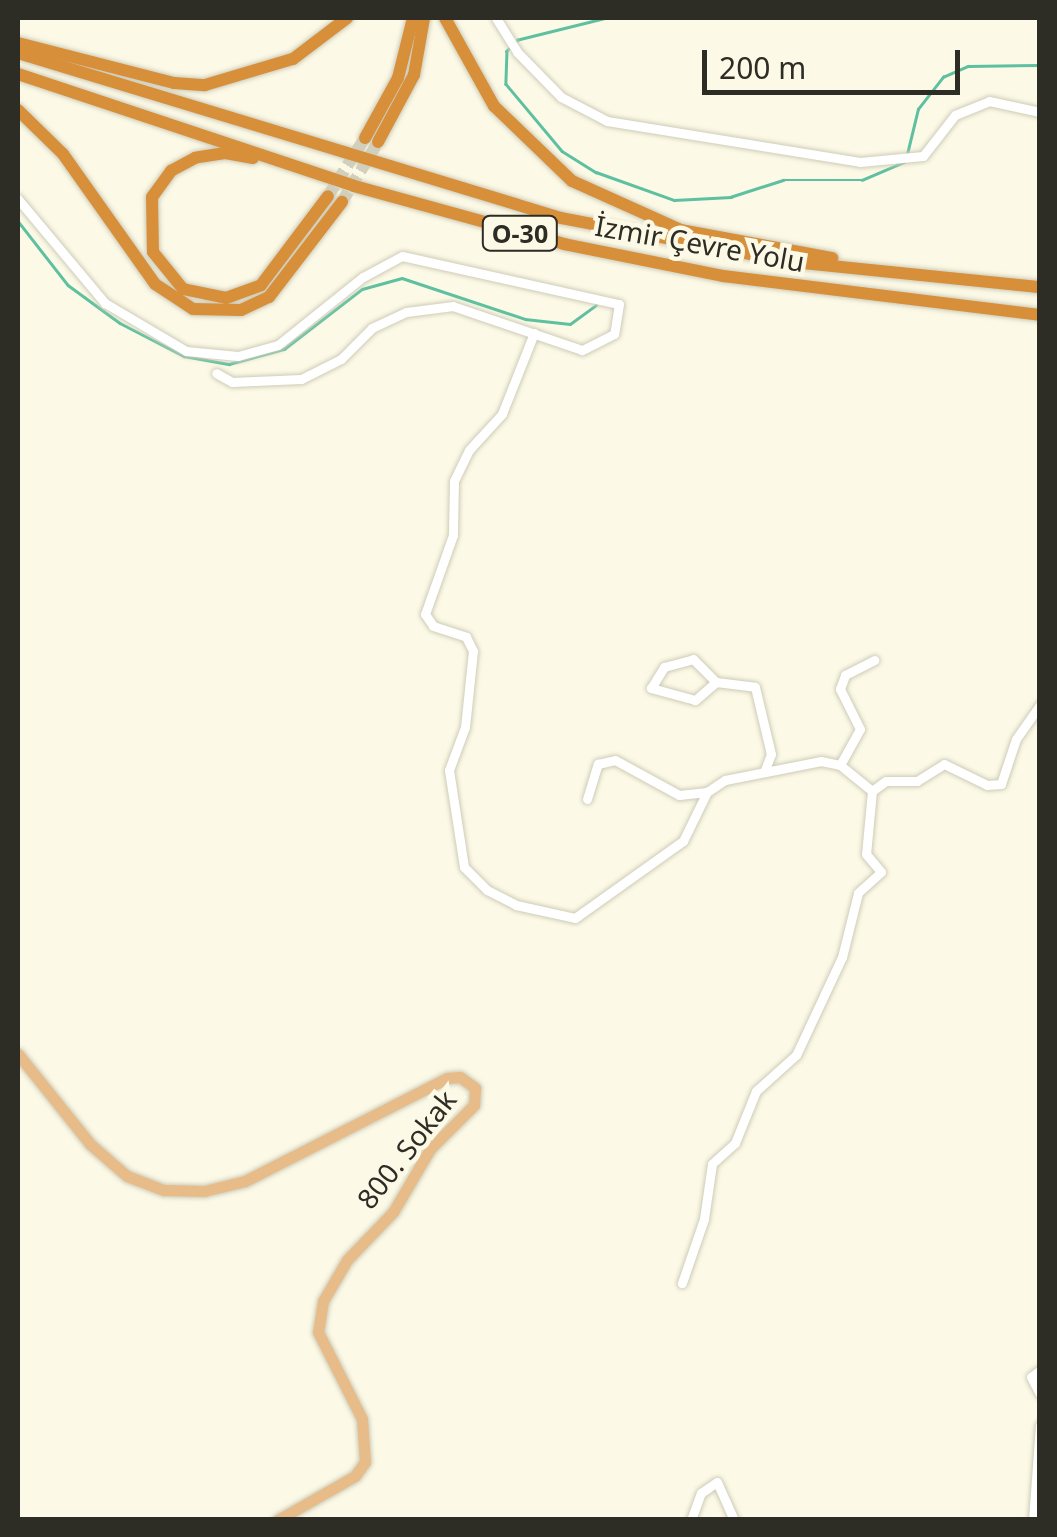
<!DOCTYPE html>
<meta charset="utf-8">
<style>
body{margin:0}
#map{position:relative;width:1057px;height:1537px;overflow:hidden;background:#fcfae6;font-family:"Noto Sans",sans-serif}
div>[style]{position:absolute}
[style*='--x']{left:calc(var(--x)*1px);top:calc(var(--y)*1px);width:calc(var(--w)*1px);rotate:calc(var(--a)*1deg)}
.stream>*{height:2.5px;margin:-1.25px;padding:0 1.25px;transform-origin:1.25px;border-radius:1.25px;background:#5ec0a0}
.highway-tunnel>*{height:12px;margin-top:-6px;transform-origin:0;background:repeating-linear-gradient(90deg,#d3d1bf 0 12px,transparent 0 18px)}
.roads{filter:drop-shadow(0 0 2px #ceccb9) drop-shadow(0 0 2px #ceccb9)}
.minor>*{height:9px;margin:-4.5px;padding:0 4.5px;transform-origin:4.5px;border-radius:4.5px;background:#fff}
.major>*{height:11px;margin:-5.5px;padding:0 5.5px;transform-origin:5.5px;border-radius:5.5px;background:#e8bc89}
.highway>*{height:12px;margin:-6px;padding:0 6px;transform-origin:6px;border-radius:6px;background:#d88f3a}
span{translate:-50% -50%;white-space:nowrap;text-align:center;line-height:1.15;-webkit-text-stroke:9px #fcfae6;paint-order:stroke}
.shield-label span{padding:2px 8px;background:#fcfae6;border:2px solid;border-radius:8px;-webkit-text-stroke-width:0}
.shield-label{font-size:25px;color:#2d2c25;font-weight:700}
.street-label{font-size:28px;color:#2d2c25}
.frame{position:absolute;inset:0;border:20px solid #2d2c25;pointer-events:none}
.scale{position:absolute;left:702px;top:50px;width:258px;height:45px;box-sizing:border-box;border:5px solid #2d2c25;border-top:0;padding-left:12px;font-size:30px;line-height:35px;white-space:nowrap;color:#2d2c25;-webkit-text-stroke:8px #fcfae6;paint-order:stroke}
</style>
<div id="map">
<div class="stream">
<div style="--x:607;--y:18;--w:92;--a:166.1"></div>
<div style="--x:518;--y:40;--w:16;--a:135"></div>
<div style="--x:507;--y:51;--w:33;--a:92"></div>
<div style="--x:506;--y:84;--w:87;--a:50.1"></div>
<div style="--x:562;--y:151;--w:40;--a:32"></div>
<div style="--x:596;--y:172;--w:83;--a:19.7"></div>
<div style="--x:674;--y:200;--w:57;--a:-3"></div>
<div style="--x:907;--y:154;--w:46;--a:-76.3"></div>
<div style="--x:918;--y:109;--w:41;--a:-52"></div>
<div style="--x:943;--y:77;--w:27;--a:-24"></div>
<div style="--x:968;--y:66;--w:72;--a:-0.8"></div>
<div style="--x:730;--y:197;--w:56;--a:-17.8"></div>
<div style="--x:783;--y:180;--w:79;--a:0"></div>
<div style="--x:862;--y:180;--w:46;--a:-23.2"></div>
<div style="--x:18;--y:221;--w:81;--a:52"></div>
<div style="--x:68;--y:285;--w:64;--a:36.2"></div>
<div style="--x:120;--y:323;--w:72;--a:27.3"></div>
<div style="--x:184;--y:356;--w:46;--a:10.1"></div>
<div style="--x:229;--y:364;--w:57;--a:-15.3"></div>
<div style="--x:284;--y:349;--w:98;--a:-37.6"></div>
<div style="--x:362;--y:289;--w:41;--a:-15.4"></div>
<div style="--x:402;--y:278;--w:130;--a:18.4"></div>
<div style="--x:525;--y:319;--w:45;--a:6.3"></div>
<div style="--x:570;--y:324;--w:32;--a:-36"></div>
</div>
<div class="highway-tunnel">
<div style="--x:328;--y:196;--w:69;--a:-57.5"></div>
<div style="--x:342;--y:202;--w:70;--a:-59"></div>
</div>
<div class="roads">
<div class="minor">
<div style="--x:496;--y:18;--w:40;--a:58"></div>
<div style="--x:517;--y:52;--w:63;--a:45.6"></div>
<div style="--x:561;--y:97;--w:52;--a:27.6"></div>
<div style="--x:607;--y:121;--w:256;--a:9.2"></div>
<div style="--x:860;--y:162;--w:63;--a:-5.4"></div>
<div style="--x:923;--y:156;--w:52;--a:-52"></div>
<div style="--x:955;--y:115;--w:37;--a:-22"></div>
<div style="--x:989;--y:101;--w:52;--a:12.2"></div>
<div style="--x:18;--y:199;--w:136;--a:50.1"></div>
<div style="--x:105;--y:303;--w:94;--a:30.7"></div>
<div style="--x:186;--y:351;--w:52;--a:5.5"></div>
<div style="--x:238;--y:356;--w:41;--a:-15.4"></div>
<div style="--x:278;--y:345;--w:109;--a:-38.7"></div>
<div style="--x:363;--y:277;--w:44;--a:-28.3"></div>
<div style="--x:402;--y:256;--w:222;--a:12.5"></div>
<div style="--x:619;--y:304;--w:30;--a:99"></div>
<div style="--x:614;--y:334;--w:36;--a:153"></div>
<div style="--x:582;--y:350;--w:136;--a:-161.2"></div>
<div style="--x:453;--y:306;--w:47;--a:172.7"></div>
<div style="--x:406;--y:312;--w:38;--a:155"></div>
<div style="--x:372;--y:328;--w:44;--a:135"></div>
<div style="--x:341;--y:359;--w:45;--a:153.4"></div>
<div style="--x:301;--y:379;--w:69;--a:177.5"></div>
<div style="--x:232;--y:382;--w:18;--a:-151"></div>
<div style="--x:534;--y:333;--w:87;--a:111.6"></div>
<div style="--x:502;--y:414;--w:49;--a:132.5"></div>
<div style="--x:469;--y:450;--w:34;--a:116"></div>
<div style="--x:454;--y:481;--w:54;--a:91.1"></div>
<div style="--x:453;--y:535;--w:84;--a:109.5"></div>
<div style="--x:425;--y:614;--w:14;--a:56"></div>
<div style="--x:433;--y:626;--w:35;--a:18"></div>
<div style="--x:466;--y:637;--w:16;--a:63"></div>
<div style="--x:473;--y:651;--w:76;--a:96"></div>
<div style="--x:465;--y:727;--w:46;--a:110.4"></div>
<div style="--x:449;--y:770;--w:98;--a:81.2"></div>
<div style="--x:464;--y:867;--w:33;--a:45"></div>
<div style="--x:487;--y:890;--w:33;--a:27"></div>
<div style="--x:516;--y:905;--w:60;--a:12.4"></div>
<div style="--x:575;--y:918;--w:133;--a:-35.5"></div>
<div style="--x:683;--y:841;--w:55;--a:-63.9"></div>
<div style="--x:707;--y:792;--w:22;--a:-34"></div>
<div style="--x:725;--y:780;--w:98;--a:-11.2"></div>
<div style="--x:821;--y:761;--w:19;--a:12"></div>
<div style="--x:840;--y:765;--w:41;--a:39.1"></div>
<div style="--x:872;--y:791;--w:63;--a:95.4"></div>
<div style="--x:866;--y:854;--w:23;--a:50"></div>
<div style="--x:881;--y:872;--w:31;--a:138"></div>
<div style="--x:858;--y:893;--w:66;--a:104"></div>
<div style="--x:842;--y:957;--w:108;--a:115.1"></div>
<div style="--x:796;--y:1055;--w:54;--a:138"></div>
<div style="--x:756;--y:1091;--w:56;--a:112"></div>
<div style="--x:735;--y:1143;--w:31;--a:138"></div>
<div style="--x:712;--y:1164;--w:56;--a:98.3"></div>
<div style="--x:704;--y:1219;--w:68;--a:109"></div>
<div style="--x:716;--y:682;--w:28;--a:139"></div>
<div style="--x:695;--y:700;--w:46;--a:-164.7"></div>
<div style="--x:651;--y:688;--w:25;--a:-58"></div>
<div style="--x:664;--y:667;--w:30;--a:-15"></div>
<div style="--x:693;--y:659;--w:33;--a:45"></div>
<div style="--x:716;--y:682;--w:39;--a:7"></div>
<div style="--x:755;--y:687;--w:69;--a:76.6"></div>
<div style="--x:771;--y:754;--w:19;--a:111"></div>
<div style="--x:840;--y:765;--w:41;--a:-60.9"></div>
<div style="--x:860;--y:729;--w:45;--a:-116.6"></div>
<div style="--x:840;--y:689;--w:15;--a:-70"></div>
<div style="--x:845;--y:675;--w:33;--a:-27"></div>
<div style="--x:872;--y:791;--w:17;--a:-36"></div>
<div style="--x:886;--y:781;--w:31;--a:0"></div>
<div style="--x:917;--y:781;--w:32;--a:-32"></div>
<div style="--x:944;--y:764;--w:48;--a:26"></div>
<div style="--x:987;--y:785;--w:14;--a:-4"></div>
<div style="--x:1001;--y:784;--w:47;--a:-71.6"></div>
<div style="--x:1016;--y:739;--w:42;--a:-54.8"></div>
<div style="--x:587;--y:799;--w:37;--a:-73"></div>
<div style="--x:598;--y:764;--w:17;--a:-13"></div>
<div style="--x:615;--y:760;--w:73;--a:28.7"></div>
<div style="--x:679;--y:795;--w:28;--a:-6"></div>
<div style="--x:1040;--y:1370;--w:11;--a:142"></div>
<div style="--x:1031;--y:1377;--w:19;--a:62"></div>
<div style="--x:691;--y:1520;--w:29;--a:-70"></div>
<div style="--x:701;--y:1493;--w:19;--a:-35"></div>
<div style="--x:717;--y:1482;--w:42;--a:65.9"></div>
<div style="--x:1033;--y:1520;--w:95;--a:-85.8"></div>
</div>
<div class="major">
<div style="--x:18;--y:1054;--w:115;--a:51.3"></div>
<div style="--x:90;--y:1144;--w:49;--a:40.9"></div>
<div style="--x:127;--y:1176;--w:40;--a:21"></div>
<div style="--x:164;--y:1190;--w:40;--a:1.4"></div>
<div style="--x:204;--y:1191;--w:42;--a:-13.7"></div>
<div style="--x:245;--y:1181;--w:227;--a:-27"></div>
<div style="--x:447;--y:1078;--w:13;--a:-4"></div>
<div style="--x:460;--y:1077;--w:19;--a:36"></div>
<div style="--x:475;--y:1088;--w:17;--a:93"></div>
<div style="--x:474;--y:1105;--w:62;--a:135"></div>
<div style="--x:430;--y:1149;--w:73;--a:120.4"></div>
<div style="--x:393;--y:1212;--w:66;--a:133.8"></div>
<div style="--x:347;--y:1260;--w:48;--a:120.3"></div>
<div style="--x:323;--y:1301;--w:31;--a:99"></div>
<div style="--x:318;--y:1332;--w:97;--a:63.2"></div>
<div style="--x:362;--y:1419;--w:43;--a:86"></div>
<div style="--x:365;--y:1462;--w:17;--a:126"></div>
<div style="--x:355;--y:1476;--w:89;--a:150.3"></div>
</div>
<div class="highway">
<div style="--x:445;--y:18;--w:101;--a:60.9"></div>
<div style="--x:494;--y:106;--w:108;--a:43.9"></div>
<div style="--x:572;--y:181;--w:120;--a:24.2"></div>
<div style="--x:681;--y:230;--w:154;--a:10.5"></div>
<div style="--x:18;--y:43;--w:161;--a:14.4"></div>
<div style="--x:174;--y:83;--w:31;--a:4"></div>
<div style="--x:205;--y:85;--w:92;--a:-16.5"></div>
<div style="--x:293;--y:59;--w:68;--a:-37.2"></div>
<div style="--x:18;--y:53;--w:568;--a:16.9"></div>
<div style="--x:561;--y:218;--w:235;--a:10.8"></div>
<div style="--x:792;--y:262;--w:249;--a:5.8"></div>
<div style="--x:18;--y:74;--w:354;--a:18.4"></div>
<div style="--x:354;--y:186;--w:218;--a:15.4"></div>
<div style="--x:564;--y:244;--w:162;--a:11.4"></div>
<div style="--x:723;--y:276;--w:319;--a:7"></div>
<div style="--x:18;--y:110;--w:63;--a:44.4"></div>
<div style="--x:63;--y:154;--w:159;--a:54.7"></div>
<div style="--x:155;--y:284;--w:45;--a:33.3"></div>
<div style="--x:193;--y:309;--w:48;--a:1.2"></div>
<div style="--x:241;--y:310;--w:31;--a:-25"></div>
<div style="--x:269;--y:297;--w:120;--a:-52.5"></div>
<div style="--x:365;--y:138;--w:68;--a:-61.2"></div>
<div style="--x:398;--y:78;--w:62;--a:-76"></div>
<div style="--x:378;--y:142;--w:76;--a:-61.8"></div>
<div style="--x:414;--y:75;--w:58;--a:-80"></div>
<div style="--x:253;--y:158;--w:28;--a:-170"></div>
<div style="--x:225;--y:153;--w:30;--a:171"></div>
<div style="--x:195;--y:158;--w:27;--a:152"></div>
<div style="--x:171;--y:171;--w:32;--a:126"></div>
<div style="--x:152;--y:197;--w:55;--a:89"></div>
<div style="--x:153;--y:252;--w:48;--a:51"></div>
<div style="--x:183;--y:289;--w:44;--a:11.8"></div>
<div style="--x:226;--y:298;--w:37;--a:-20"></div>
<div style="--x:261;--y:285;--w:111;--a:-53"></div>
</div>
</div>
<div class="shield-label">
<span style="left:520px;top:233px">O-30</span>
</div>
<div class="street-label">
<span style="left:700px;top:243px;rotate:10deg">İzmir Çevre Yolu</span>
<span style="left:406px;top:1149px;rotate:-52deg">800. Sokak</span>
</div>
<div class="frame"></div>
<div class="scale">200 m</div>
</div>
